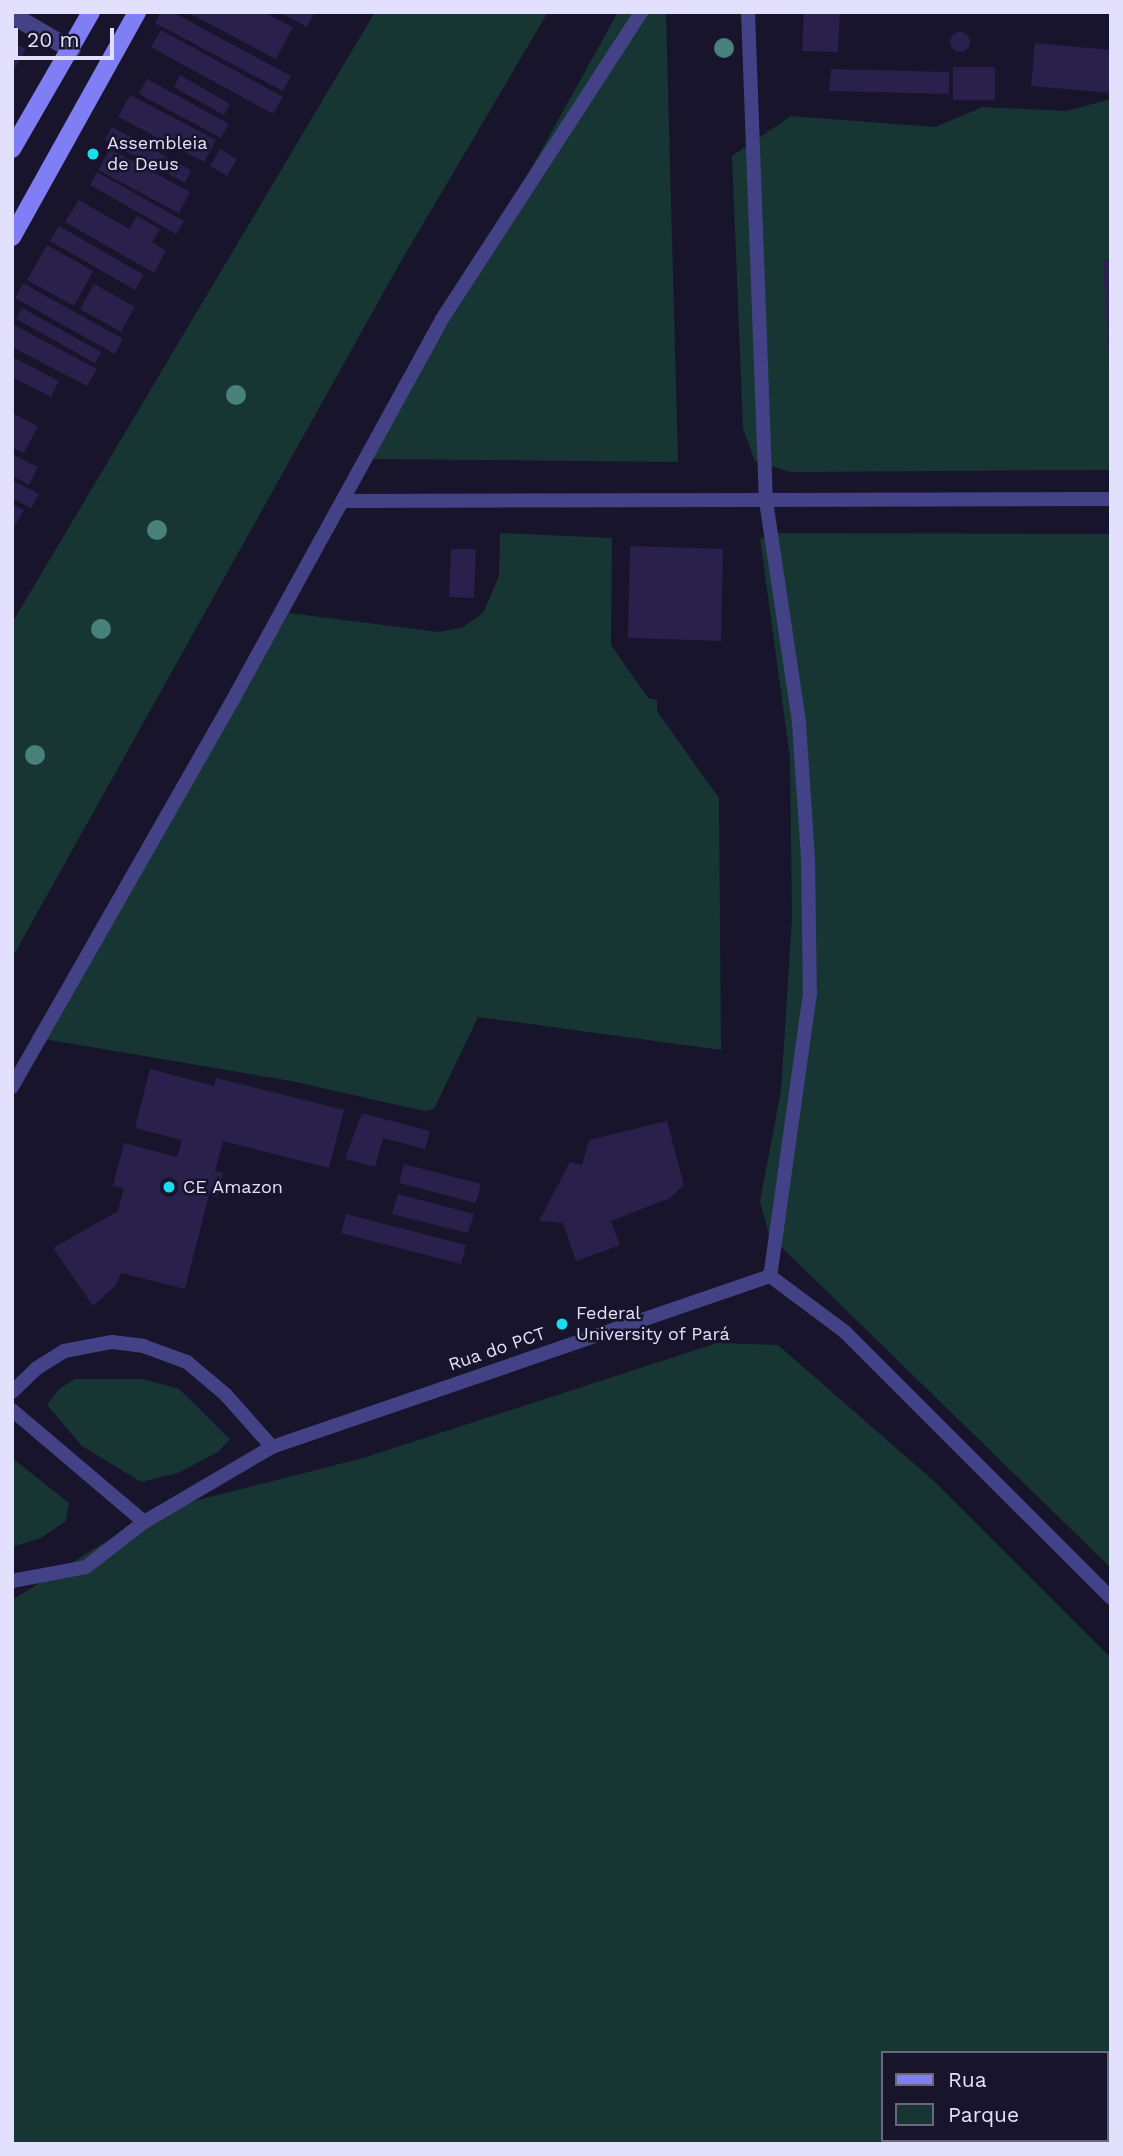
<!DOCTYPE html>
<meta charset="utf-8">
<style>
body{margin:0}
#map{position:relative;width:1123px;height:2156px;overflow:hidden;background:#17142b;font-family:"Work Sans",sans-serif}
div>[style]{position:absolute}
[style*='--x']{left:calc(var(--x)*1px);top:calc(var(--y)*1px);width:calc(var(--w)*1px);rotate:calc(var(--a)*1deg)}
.green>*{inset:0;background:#173533}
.building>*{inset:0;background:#29214b}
.round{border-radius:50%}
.service>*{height:14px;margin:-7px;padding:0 7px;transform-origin:7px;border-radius:7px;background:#444286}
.minor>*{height:18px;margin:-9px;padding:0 9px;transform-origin:9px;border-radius:9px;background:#444286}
.secondary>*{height:18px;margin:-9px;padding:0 9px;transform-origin:9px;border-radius:9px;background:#807ef5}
.trees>*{width:20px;height:20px;margin:-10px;border-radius:50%;background:#48807b}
.dots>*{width:19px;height:19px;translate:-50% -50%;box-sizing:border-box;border:4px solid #17142b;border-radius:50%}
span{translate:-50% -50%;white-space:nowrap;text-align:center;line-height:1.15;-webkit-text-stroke:5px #17142b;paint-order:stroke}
.poi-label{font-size:18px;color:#e3e0fd}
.left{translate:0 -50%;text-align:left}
.street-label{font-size:18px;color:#e3e0fd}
.frame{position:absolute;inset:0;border:14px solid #e3e0fd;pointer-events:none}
.legend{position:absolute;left:881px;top:2051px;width:228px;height:91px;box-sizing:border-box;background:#17142b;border:2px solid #69667f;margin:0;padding:9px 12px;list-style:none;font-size:21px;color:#e3e0fd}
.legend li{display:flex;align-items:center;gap:14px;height:35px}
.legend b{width:35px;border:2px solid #69667f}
.scale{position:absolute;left:14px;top:28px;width:100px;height:32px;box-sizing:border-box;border:4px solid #e3e0fd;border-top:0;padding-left:9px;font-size:21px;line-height:24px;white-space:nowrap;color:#e3e0fd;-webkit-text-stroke:5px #17142b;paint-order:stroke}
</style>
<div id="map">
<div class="green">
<div style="clip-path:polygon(375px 12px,548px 12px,400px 263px,12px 958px,12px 623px)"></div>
<div style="clip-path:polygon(618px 12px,666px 12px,678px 462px,370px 459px)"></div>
<div style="clip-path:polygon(1111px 99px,1111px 470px,790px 472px,755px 461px,743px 429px,732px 156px,791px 116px,935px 127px,983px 107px,1066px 111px)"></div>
<div style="clip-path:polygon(500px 533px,612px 538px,611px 645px,648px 698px,657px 700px,657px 711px,719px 798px,721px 1050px,478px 1017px,434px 1109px,424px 1111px,291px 1081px,32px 1037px,289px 613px,439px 632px,463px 627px,483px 613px,499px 576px)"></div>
<div style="clip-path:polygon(774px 533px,1111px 534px,1111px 1568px,769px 1235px,760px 1201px,781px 1091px,792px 918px,790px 758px,760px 539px)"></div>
<div style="clip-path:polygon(evenodd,717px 1343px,778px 1345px,935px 1482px,1111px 1658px,1111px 2144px,12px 2144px,12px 1600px,155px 1511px,363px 1458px,717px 1343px,883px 2053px,1107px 2053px,1107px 2140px,883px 2140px,883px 2053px)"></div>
<div style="clip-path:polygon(75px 1379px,143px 1379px,179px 1389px,230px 1439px,218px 1452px,178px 1473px,141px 1482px,82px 1446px,47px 1405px,59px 1389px)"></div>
<div style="clip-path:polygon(12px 1458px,69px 1503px,66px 1521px,41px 1538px,12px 1547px)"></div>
</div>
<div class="building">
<div style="clip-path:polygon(161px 12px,172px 12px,291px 76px,283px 91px,155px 23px)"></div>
<div style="clip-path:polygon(187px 12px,263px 12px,293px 27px,276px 59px)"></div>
<div style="clip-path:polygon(279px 12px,315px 12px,307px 27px)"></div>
<div style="clip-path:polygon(804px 12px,840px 12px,838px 52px,802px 51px)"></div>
<div style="clip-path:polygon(161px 30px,283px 97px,273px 114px,151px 47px)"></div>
<div class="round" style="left:950px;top:32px;width:20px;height:20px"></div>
<div style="clip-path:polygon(12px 42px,26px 49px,12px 73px)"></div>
<div style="clip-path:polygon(1035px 43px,1111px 50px,1111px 93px,1031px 86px)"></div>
<div style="clip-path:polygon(953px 67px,995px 67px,995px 100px,953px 100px)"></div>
<div style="clip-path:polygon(831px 69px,949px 72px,949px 94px,829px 91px)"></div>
<div style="clip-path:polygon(180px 75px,230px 104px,224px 115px,174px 87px)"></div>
<div style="clip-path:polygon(147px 79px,229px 124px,221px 138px,139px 94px)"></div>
<div style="clip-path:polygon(130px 95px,216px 140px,204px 162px,118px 117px)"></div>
<div style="clip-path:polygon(112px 127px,191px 170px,185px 183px,105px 140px)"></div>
<div style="clip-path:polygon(110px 149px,190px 192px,179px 213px,98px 170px)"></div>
<div style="clip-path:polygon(220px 149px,237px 159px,227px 176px,210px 166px)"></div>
<div style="clip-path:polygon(97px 172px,184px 221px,176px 234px,90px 185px)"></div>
<div style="clip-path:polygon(79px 200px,129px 229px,137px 216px,160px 229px,152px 242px,166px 251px,154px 273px,65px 222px)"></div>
<div style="clip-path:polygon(59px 226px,144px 275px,135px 290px,50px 241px)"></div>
<div style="clip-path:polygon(47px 245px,93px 271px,74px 306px,27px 280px)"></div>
<div style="clip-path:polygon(1103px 259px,1111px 259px,1111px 365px,1109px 365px)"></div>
<div style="clip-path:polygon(23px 283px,123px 339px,115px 354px,15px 298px)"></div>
<div style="clip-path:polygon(94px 284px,135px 307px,121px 332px,80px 309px)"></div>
<div style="clip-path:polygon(22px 308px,101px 352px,95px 363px,16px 319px)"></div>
<div style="clip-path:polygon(12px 324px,97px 369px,87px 386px,12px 347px)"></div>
<div style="clip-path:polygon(12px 357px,59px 381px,51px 397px,12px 377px)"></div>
<div style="clip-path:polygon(12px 413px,38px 426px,24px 453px,12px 448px)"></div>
<div style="clip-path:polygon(12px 454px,38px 467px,29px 485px,12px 476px)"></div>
<div style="clip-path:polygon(12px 480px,39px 494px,31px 508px,12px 498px)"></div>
<div style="clip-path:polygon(12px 504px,24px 510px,12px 531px)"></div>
<div style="clip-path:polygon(630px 546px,723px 549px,721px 641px,628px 638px)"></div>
<div style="clip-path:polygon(451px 549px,476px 549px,474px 598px,449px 597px)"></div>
<div style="clip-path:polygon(150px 1069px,214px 1086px,216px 1078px,344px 1110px,329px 1168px,223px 1141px,215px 1171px,223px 1173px,217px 1197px,209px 1195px,185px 1289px,121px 1273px,116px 1285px,93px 1306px,53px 1248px,118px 1211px,124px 1188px,113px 1186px,124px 1143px,177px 1157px,182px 1140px,135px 1128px)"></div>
<div style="clip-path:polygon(362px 1113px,430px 1131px,425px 1149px,383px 1138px,375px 1167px,345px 1159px)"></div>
<div style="clip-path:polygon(667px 1121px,684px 1185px,670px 1198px,611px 1221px,620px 1245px,576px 1261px,563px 1223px,539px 1221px,570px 1162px,582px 1165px,589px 1140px)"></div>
<div style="clip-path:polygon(404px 1164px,481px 1184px,476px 1203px,399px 1183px)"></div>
<div style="clip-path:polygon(398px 1194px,474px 1214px,468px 1233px,392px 1214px)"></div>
<div style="clip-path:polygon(346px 1214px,466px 1245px,461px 1264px,341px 1233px)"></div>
</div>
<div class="service">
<div style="--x:748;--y:12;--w:489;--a:87.9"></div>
<div style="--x:766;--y:501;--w:224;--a:81.5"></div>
<div style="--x:799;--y:723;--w:134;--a:86.2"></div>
<div style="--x:808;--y:857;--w:136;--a:89.2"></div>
<div style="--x:810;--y:993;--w:286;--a:98"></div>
<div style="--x:343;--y:501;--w:768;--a:-0.15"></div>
<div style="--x:12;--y:1087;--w:452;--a:-60.3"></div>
<div style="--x:236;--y:694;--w:428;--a:-61.2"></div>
<div style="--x:442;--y:319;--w:366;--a:-57"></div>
<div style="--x:770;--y:1276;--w:94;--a:36.7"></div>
<div style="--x:845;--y:1332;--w:376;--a:45"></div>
<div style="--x:12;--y:1392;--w:35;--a:-44"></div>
<div style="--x:37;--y:1368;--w:32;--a:-32"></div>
<div style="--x:64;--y:1351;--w:49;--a:-10.6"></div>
<div style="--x:112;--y:1342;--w:31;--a:7"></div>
<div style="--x:143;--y:1346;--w:47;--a:20"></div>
<div style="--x:187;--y:1362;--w:51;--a:40.2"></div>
<div style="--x:226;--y:1395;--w:69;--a:48.5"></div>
<div style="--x:12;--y:1410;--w:173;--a:40.3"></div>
<div style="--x:12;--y:1581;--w:75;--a:-10.7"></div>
<div style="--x:86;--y:1567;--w:73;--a:-37.8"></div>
<div style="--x:144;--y:1522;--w:148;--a:-30.4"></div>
<div style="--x:272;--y:1447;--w:527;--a:-18.95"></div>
</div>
<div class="minor">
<div style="--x:12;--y:15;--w:69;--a:30.3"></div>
</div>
<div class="secondary">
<div style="--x:12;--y:149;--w:158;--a:-60"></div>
<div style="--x:12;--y:237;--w:257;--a:-60.9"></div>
</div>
<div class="trees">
<div style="left:724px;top:48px"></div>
<div style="left:236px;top:395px"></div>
<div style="left:157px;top:530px"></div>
<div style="left:101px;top:629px"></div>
<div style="left:35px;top:755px"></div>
</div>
<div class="dots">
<div style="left:93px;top:154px;background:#1bdcee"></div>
<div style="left:169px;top:1187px;background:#1bdcee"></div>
<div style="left:562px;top:1324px;background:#1bdcee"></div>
</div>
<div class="poi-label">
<span class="left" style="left:107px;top:154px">Assembleia<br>de Deus</span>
<span class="left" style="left:183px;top:1187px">CE Amazon</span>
<span class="left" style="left:576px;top:1324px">Federal<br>University of Pará</span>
</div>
<div class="street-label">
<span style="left:497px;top:1349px;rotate:-19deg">Rua do PCT</span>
</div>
<div class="frame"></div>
<ul class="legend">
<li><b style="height:9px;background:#807ef5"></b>Rua</li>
<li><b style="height:19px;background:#173533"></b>Parque</li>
</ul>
<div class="scale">20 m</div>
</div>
